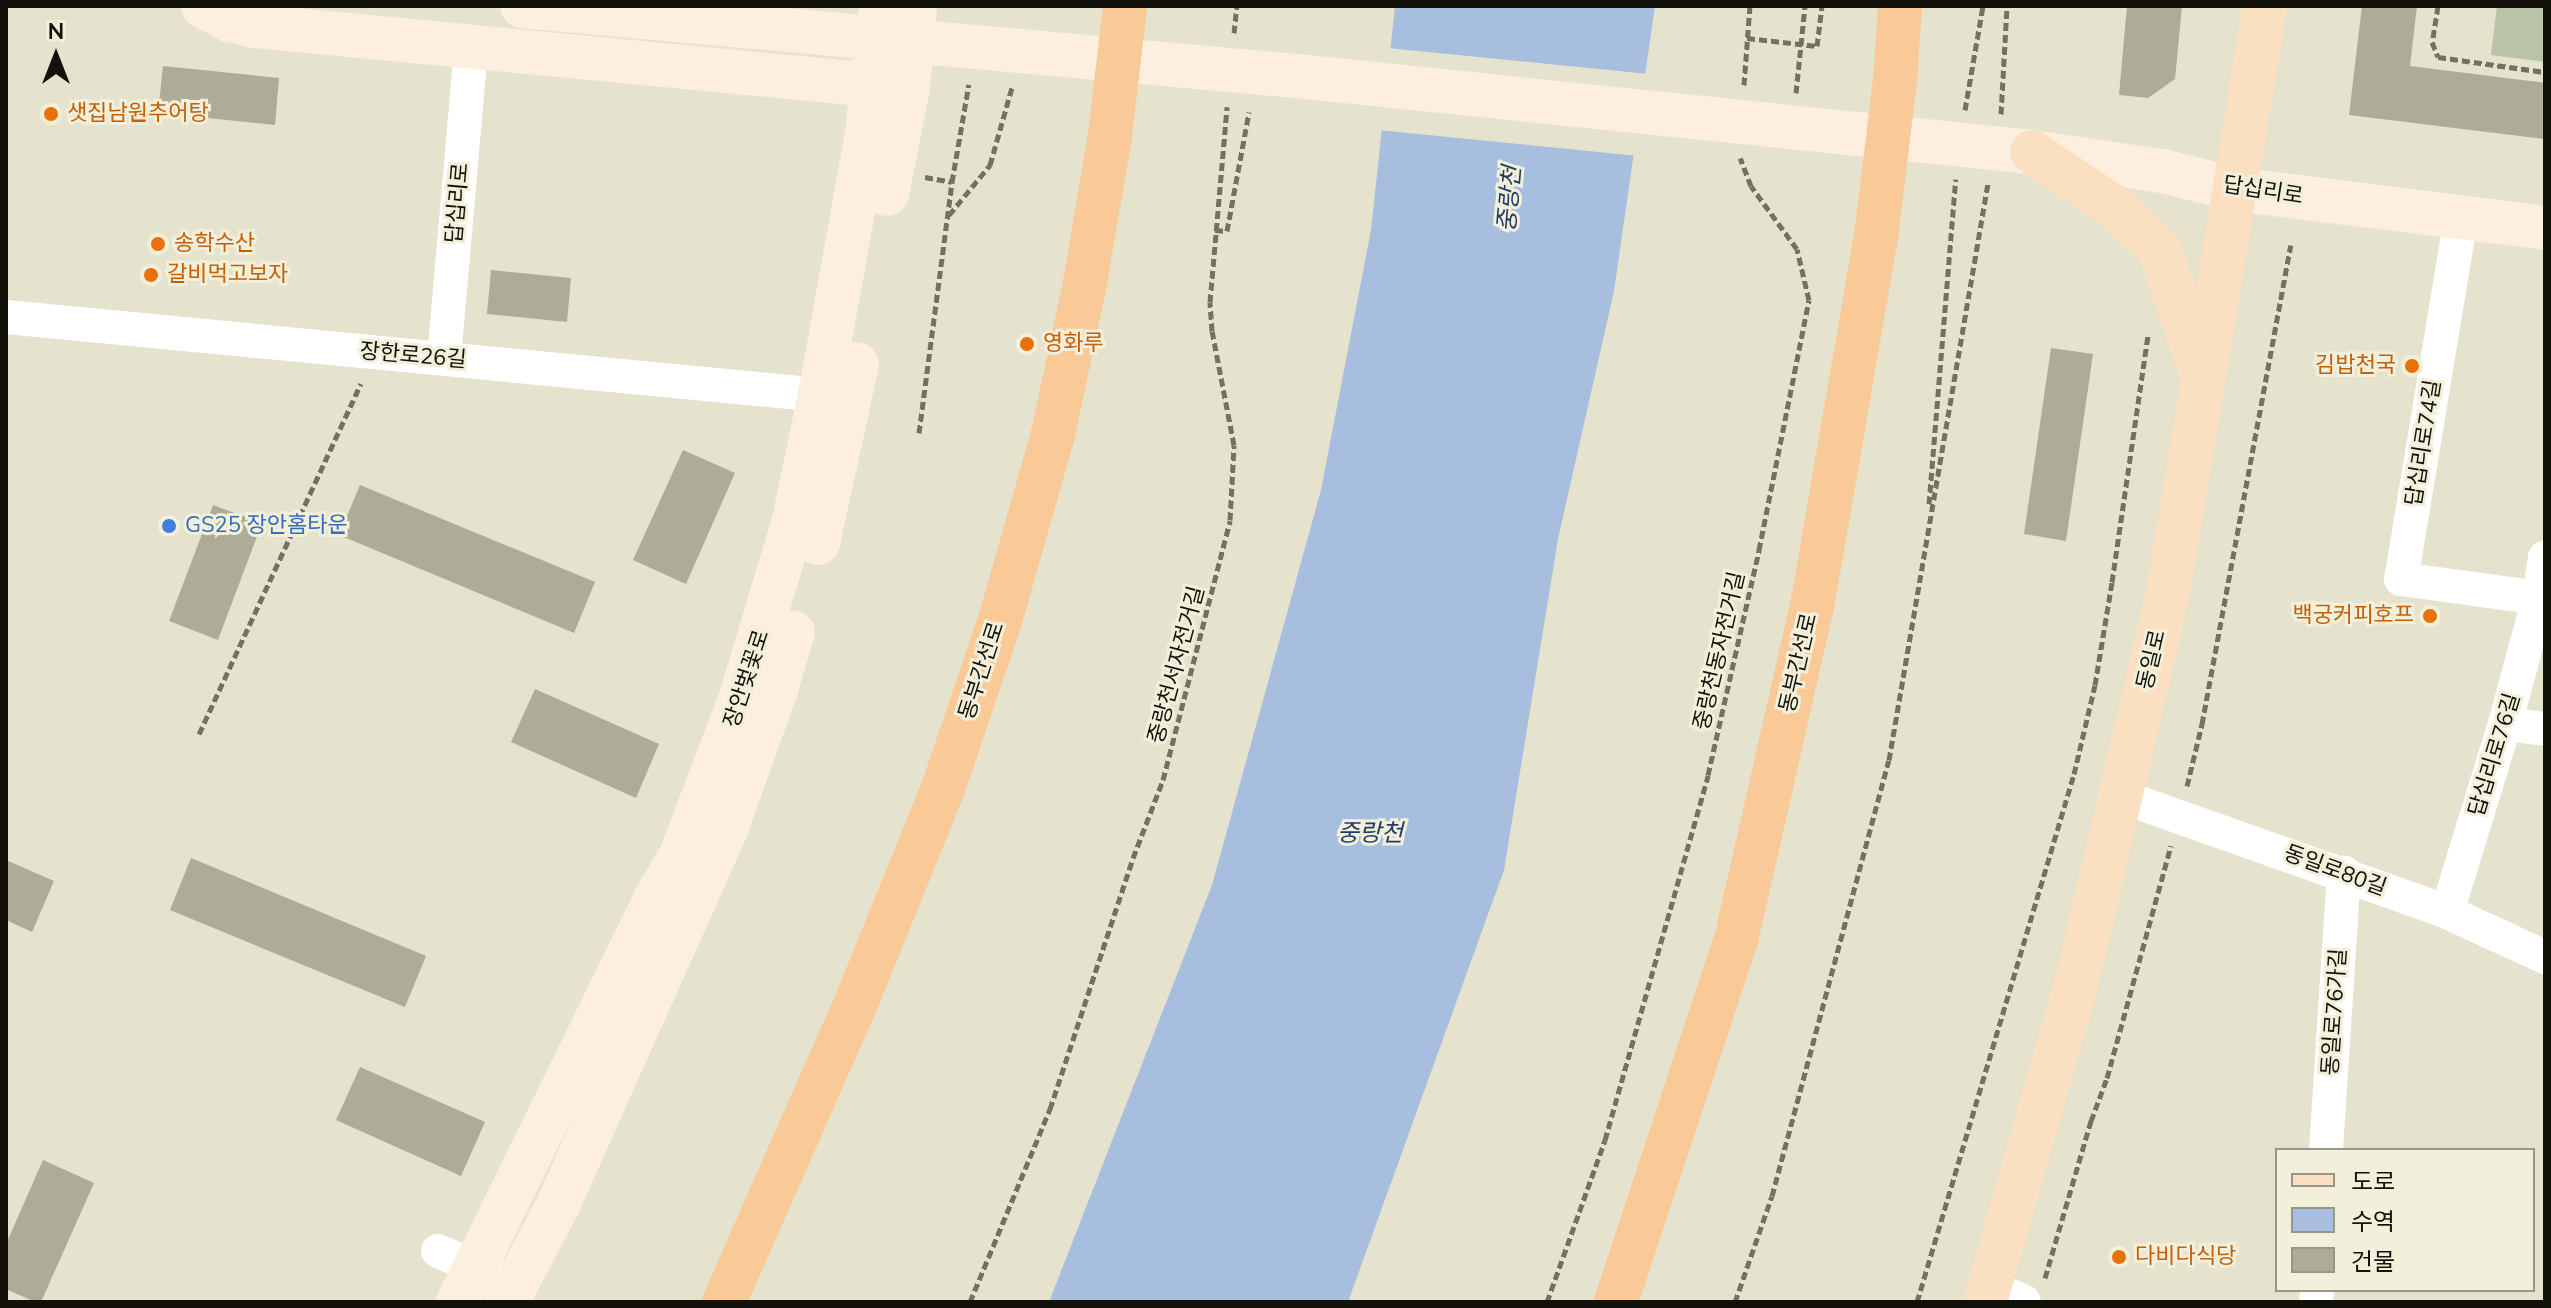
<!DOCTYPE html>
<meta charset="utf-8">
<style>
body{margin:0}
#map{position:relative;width:2551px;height:1308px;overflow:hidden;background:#e5e2cd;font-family:"Nunito Sans","Noto Sans KR",sans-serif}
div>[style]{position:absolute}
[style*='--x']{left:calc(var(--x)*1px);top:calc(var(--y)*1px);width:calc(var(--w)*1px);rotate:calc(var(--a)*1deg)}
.green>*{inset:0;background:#bac3a6}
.water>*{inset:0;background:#a8bedf}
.pier>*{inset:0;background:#e5e2cd}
.building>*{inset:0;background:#aeab97}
.path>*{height:5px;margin-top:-2.5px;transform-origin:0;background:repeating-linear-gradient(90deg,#737163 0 8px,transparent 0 12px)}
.street>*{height:34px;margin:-17px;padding:0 17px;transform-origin:17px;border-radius:17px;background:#fff}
.secondary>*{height:44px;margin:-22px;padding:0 22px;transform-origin:22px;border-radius:22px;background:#fdefe0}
.primary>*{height:44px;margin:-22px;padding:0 22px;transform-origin:22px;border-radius:22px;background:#fbdfc1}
.highway>*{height:44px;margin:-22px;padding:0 22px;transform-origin:22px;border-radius:22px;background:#f9c998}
.dots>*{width:22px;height:22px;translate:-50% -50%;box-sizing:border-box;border:4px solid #f2efda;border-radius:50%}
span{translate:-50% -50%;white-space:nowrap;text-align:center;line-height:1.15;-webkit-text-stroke:6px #f2efda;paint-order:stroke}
.food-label{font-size:22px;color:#c56008}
.left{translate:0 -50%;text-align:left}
.right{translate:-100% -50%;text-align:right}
.street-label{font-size:22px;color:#13120a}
.shop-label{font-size:22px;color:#366cbe}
.water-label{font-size:24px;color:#203b67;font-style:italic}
.frame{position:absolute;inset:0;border:8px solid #13120a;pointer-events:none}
.legend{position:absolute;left:2275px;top:1148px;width:260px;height:144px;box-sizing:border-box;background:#f2efda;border:2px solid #999787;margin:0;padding:10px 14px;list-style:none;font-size:24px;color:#13120a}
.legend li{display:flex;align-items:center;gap:16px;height:40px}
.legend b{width:40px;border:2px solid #999787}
.north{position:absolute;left:16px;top:16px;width:80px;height:80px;-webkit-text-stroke:6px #f2efda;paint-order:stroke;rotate:0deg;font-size:22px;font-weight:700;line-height:32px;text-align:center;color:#13120a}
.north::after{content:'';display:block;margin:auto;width:28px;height:36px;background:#13120a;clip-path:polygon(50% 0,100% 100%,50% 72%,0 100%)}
</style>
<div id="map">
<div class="green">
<div style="clip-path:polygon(2497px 6px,2545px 6px,2545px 62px,2491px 55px)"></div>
</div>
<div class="water">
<div style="clip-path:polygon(1395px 6px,1655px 6px,1614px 291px,1558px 539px,1504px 870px,1348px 1302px,1049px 1302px,1212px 885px,1321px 490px,1371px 230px)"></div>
</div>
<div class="pier">
<div style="clip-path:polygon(1387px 48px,1649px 74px,1638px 156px,1378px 130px)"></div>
</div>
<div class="building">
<div style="clip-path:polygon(2127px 6px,2182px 6px,2175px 79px,2148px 98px,2119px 95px)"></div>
<div style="clip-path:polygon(2362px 6px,2417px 6px,2410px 66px,2545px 83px,2545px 139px,2349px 115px)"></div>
<div style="clip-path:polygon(163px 66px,279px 78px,275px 125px,158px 113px)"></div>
<div style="clip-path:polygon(491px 270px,571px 278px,567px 322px,487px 314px)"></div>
<div style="clip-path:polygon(2051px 348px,2093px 354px,2066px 541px,2024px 534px)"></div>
<div style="clip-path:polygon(683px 450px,735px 473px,686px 584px,633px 560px)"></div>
<div style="clip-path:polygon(360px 485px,595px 582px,574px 633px,339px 535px)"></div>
<div style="clip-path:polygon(213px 505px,262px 523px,218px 640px,169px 621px)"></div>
<div style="clip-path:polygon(535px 689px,659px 744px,636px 798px,511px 742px)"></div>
<div style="clip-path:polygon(191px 858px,426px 956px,405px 1007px,170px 910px)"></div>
<div style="clip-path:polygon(6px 860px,54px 881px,32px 932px,6px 920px)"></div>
<div style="clip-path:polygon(360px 1067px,485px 1122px,461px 1176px,336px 1120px)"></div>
<div style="clip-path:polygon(43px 1160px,94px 1183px,41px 1302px,35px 1302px,6px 1289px,6px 1244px)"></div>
</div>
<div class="path">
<div style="--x:2438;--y:6;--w:36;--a:99"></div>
<div style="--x:2432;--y:42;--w:16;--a:68"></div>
<div style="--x:2438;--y:57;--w:108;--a:8"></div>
<div style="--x:1234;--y:33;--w:27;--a:-84"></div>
<div style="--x:1747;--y:38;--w:70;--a:6.5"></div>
<div style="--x:1817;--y:46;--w:40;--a:-82.9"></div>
<div style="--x:1744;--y:85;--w:79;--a:-85.7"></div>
<div style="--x:1796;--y:93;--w:87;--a:-84.1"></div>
<div style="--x:1965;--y:110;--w:106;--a:-80.2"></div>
<div style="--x:2001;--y:114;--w:108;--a:-86.8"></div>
<div style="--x:925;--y:177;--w:27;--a:10"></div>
<div style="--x:949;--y:215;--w:65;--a:-50.6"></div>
<div style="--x:990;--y:165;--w:81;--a:-74.2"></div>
<div style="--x:1215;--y:230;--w:12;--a:5"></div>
<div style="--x:1227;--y:231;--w:121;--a:-79.5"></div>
<div style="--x:919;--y:433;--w:253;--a:-82.5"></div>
<div style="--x:952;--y:182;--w:99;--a:-80.2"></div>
<div style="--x:1929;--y:504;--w:326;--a:-85.3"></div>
<div style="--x:199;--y:734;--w:386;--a:-65.2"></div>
<div style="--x:2187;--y:786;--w:64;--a:-76.4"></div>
<div style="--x:2202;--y:724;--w:487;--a:-79.5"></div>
<div style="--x:2045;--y:1278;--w:164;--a:-73.7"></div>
<div style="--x:2091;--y:1121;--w:46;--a:-69.6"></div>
<div style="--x:2107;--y:1078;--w:241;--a:-74.6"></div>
<div style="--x:970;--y:1302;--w:209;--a:-67.5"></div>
<div style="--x:1050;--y:1109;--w:264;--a:-71.7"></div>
<div style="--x:1133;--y:858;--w:84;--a:-69"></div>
<div style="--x:1163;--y:780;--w:268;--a:-75.5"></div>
<div style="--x:1230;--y:520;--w:75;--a:-86.9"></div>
<div style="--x:1234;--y:445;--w:116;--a:-100.9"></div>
<div style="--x:1212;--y:331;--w:29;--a:-94"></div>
<div style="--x:1210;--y:302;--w:196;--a:-85"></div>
<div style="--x:1547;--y:1302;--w:172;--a:-70.3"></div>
<div style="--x:1605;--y:1140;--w:379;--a:-74.2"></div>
<div style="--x:1708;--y:775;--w:231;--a:-77.2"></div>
<div style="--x:1759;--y:550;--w:255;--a:-78.7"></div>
<div style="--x:1809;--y:300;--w:52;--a:-103.2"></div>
<div style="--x:1797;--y:249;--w:78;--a:-126.1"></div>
<div style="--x:1751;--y:186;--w:30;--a:-111"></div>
<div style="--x:1735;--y:1302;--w:112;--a:-70.8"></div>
<div style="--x:1772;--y:1196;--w:451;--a:-75"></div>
<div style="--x:1889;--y:760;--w:585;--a:-80.26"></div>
<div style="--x:1917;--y:1302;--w:551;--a:-73.44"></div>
<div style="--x:2074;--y:774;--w:91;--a:-76.7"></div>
<div style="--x:2095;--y:685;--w:104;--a:-80.6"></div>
<div style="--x:2112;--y:582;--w:249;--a:-81.7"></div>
</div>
<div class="street">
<div style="--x:2461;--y:218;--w:366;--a:99.4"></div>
<div style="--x:2401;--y:579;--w:139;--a:7.8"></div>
<div style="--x:6;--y:317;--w:818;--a:5.47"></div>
<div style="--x:444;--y:358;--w:311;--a:-85"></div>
<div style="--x:2505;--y:724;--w:40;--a:7.1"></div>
<div style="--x:2120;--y:796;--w:347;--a:19.5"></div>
<div style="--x:2447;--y:912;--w:108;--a:24.7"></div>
<div style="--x:2447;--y:912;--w:197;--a:-72.9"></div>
<div style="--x:2505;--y:724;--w:131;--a:-74.9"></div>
<div style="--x:2539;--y:598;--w:41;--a:-81.7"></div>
<div style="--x:2326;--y:1150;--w:278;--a:-86.3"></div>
<div style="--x:438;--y:1251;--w:63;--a:23.3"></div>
<div style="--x:1991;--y:1287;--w:36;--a:24"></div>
<div style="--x:2316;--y:1302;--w:12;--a:-85"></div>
</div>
<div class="secondary">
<div style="--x:203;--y:6;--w:30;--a:28"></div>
<div style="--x:229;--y:20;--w:26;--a:13"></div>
<div style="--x:254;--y:26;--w:621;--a:5.45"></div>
<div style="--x:522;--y:6;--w:787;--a:5.17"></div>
<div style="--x:1306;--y:77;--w:730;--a:5.9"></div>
<div style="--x:2032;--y:152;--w:131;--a:8.3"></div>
<div style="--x:2162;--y:171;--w:74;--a:14"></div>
<div style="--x:2234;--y:189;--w:313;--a:7.1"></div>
<div style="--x:887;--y:194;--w:108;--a:-78.8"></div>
<div style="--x:908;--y:88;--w:82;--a:-85.1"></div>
<div style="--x:818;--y:543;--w:183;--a:-77.7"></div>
<div style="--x:458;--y:1302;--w:449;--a:-63.9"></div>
<div style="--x:655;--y:899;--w:51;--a:-59.4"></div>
<div style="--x:681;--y:855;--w:169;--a:-69.2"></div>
<div style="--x:741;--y:697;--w:185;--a:-73.3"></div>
<div style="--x:794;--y:520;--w:128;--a:-78.3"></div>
<div style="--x:820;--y:395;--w:266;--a:-79.8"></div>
<div style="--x:867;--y:133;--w:128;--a:-83.7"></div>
<div style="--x:507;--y:1302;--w:110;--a:-62.3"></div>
<div style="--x:558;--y:1205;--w:412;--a:-65.9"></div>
<div style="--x:726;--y:829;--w:149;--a:-70.3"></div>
<div style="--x:776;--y:689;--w:59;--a:-73.4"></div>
</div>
<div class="primary">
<div style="--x:2032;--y:152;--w:101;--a:33.7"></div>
<div style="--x:2116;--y:208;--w:59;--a:42.9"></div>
<div style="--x:2159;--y:248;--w:134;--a:71.3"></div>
<div style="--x:1985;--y:1302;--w:330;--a:-74"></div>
<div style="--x:2076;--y:985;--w:404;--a:-76.8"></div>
<div style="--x:2168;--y:592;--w:594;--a:-80.6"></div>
</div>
<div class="highway">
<div style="--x:724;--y:1302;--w:338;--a:-66.2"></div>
<div style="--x:860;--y:993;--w:215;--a:-67.9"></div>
<div style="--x:941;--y:794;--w:180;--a:-71.2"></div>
<div style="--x:999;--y:624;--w:198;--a:-74.1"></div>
<div style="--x:1053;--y:434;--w:149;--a:-78"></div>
<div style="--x:1084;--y:288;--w:154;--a:-80.3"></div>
<div style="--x:1110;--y:136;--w:131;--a:-83.4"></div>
<div style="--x:1616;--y:1302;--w:381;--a:-71.7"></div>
<div style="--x:1736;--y:940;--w:348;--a:-77.2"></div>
<div style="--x:1813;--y:601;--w:377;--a:-80.2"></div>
<div style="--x:1877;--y:229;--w:149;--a:-83.1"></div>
<div style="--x:1895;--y:81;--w:75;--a:-86.2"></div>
</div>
<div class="dots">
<div style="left:51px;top:114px;background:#e8710a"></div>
<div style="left:158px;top:244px;background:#e8710a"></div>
<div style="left:151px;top:275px;background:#e8710a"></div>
<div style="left:1027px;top:344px;background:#e8710a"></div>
<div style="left:2412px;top:366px;background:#e8710a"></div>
<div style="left:169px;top:526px;background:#3f7fe0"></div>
<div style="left:2430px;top:616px;background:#e8710a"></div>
<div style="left:2119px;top:1257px;background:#e8710a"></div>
</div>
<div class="food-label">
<span class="left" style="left:67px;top:114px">샛집남원추어탕</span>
<span class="left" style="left:174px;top:244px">송학수산</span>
<span class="left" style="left:167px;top:275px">갈비먹고보자</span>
<span class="left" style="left:1043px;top:344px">영화루</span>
<span class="right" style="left:2396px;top:366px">김밥천국</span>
<span class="right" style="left:2414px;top:616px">백궁커피호프</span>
<span class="left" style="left:2135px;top:1257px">다비다식당</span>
</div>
<div class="street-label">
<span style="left:2263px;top:191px;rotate:9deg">답십리로</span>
<span style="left:458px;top:203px;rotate:-85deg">답십리로</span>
<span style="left:413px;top:356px;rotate:5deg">장한로26길</span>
<span style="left:2424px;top:443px;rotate:-81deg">답십리로74길</span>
<span style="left:1720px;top:651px;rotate:-77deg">중랑천동자전거길</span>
<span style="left:2152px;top:660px;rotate:-77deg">동일로</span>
<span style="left:1799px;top:663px;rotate:-77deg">동부간선로</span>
<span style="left:1177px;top:665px;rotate:-75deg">중랑천서자전거길</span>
<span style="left:982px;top:671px;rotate:-72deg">동부간선로</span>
<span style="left:747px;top:679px;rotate:-72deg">장안벚꽃로</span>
<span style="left:2495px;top:755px;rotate:-73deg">답십리로76길</span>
<span style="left:2335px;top:871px;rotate:20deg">동일로80길</span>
<span style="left:2335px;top:1012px;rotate:-86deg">동일로76가길</span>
</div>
<div class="shop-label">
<span class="left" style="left:185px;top:526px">GS25 장안홈타운</span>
</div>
<div class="water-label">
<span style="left:1510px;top:199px;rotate:-85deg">중랑천</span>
<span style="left:1370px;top:834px">중랑천</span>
</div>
<div class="frame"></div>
<ul class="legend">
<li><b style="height:10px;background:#fbdfc1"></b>도로</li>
<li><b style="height:22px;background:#a8bedf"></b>수역</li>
<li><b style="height:22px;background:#aeab97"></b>건물</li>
</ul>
<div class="north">N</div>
</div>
